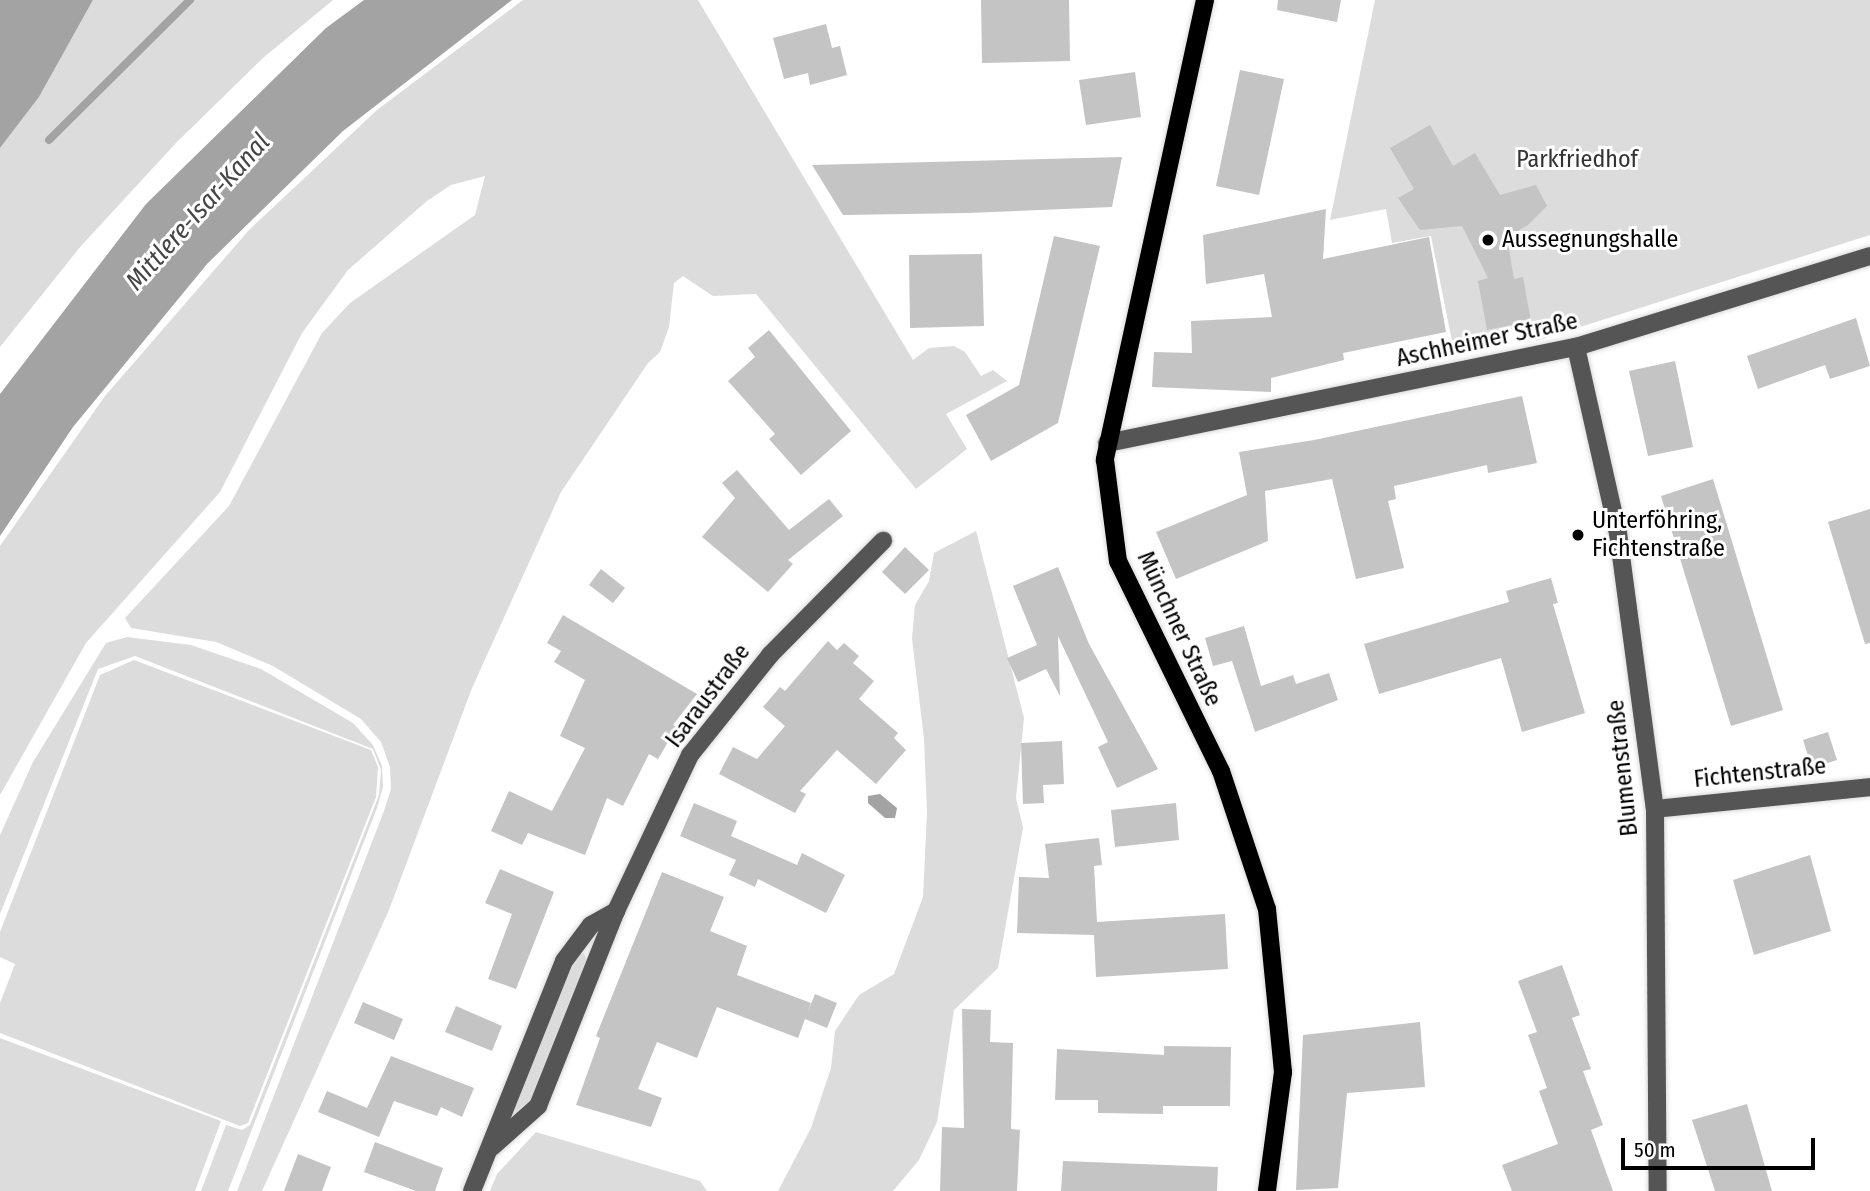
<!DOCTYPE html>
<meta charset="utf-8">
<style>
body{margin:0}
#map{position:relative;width:1870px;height:1191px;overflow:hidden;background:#fff;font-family:"Fira Sans Condensed",sans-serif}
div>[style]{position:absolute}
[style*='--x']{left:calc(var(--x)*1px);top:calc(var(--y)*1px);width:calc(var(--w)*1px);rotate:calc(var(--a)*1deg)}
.green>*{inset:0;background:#dcdcdc}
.water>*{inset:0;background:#a3a3a3}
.stream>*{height:8px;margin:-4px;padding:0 4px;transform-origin:4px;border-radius:4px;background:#a3a3a3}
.building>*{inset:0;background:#c4c4c4}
.roads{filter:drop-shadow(0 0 2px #dbdbdb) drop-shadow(0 0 2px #dbdbdb)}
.minor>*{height:18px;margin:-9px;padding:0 9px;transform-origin:9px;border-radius:9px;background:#555}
.major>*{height:18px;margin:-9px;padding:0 9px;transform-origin:9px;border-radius:9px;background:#000}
.dots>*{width:19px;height:19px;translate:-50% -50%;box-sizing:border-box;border:4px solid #fff;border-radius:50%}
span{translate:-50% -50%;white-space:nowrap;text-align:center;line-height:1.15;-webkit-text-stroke:6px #fff;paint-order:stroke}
.park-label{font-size:24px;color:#333}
.poi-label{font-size:24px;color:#000}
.left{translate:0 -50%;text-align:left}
.street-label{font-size:24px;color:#000}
.water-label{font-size:26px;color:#444;font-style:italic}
.scale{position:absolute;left:1621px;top:1138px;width:194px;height:32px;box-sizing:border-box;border:4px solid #000;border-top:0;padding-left:9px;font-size:21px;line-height:24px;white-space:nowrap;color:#000;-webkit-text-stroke:5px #fff;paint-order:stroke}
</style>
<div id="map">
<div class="green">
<div style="clip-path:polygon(93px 0,333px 0,263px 58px,176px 143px,81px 246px,0 347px,0 148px,39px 97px)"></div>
<div style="clip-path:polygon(523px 0,698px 0,913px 360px,929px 348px,954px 346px,965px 352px,981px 376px,993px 370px,1007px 381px,946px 414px,967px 449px,916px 489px,756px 294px,713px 296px,683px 276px,674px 283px,669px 327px,660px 352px,648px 363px,561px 492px,472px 688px,389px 910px,262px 1191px,237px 1191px,384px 811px,391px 789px,390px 767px,381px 742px,361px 719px,273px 666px,216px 642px,131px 628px,125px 618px,229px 506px,322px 333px,350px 303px,475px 215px,485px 176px,451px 185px,427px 201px,348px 270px,302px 333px,220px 492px,86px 643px,0 795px,0 546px,105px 396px,249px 230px,377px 110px)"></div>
<div style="clip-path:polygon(1375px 0,1870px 0,1870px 235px,1536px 341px,1532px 325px,1452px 341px,1431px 236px,1392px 243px,1386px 209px,1330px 220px)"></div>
<div style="clip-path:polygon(976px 531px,1024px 718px,1016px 798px,1023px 828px,998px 968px,954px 1010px,937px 1122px,919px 1160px,893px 1191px,778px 1191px,811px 1128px,831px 1068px,835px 1031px,859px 995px,894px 974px,923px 897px,927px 813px,924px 739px,912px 639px,915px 605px,929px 581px,934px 553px)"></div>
<div style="clip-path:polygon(127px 637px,191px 645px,261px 669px,353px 723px,373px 745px,382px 766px,383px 787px,377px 808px,228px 1191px,201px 1191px,226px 1125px,242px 1130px,250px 1125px,379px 795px,381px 770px,373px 749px,135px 656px,98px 669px,0 914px,0 835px,33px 762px,106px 643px)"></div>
<div style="clip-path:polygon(134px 660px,371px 750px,378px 767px,376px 797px,248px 1123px,240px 1126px,0 1033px,0 1003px,15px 964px,0 957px,0 932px,100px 675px)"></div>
<div style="clip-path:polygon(584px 953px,588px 964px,533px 1099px,516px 1111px,514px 1105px,572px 958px)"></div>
<div style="clip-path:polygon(0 1038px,221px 1121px,195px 1191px,0 1191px)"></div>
<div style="clip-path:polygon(536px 1132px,700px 1181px,707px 1191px,490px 1191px,497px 1174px)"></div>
</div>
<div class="water">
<div style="clip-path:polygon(0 0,93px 0,39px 97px,0 148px)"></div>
<div style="clip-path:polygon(364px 0,512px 0,343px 131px,207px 264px,73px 427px,0 536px,0 394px,146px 204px,326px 28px)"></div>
<div style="clip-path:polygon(880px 794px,897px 808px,895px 818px,885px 818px,868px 803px,868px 796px)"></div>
</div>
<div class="stream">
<div style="--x:49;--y:140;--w:199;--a:-44.8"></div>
</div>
<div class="building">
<div style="clip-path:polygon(981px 0,1069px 0,1070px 61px,982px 63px)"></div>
<div style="clip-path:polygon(1278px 0,1341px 0,1337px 22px,1277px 10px)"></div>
<div style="clip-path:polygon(826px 24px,832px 48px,840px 46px,847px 75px,810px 85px,808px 73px,784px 79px,773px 38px)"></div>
<div style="clip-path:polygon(1240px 70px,1284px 79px,1259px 195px,1216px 186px)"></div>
<div style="clip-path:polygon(1135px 72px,1141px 117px,1086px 125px,1079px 80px)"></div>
<div style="clip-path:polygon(1430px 125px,1453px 166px,1475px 153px,1500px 195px,1536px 185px,1547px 206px,1528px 225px,1507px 237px,1514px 279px,1523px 277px,1531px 321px,1487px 330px,1478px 281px,1488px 278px,1462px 226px,1420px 230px,1398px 198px,1414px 189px,1390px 148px)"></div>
<div style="clip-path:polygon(1122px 157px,1112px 207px,968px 213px,843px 215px,812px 165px)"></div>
<div style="clip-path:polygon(1326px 209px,1323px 259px,1429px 237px,1446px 332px,1343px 353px,1344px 360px,1271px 378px,1271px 392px,1152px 387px,1154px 352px,1192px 353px,1191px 321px,1272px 317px,1264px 274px,1206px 284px,1203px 235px)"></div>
<div style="clip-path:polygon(1054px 236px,1100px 246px,1058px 423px,991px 461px,966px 415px,1019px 385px)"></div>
<div style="clip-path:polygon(982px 254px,984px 326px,910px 328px,909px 255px)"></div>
<div style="clip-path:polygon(1856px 318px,1870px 366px,1830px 379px,1825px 365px,1758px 389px,1747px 356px)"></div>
<div style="clip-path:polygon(769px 330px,851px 431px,801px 475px,769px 439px,775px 434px,728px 381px,755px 357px,748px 348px)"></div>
<div style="clip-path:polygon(1675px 361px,1693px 447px,1648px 456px,1629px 371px)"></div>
<div style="clip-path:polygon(1522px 396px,1537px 463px,1488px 473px,1487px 465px,1394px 486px,1396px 499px,1388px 501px,1404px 568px,1356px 579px,1332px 479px,1265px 491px,1268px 541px,1176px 579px,1156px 532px,1247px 495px,1239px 452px,1314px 440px)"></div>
<div style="clip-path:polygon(737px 470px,789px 530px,829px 499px,843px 516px,788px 560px,793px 564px,768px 592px,702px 537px,735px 498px,722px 483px)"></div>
<div style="clip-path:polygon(1713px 479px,1783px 710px,1731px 726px,1661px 496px)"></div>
<div style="clip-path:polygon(1870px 509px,1870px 643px,1865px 644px,1828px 522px)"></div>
<div style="clip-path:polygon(905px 547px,929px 570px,905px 594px,882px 572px)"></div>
<div style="clip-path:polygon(1058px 567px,1089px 644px,1158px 769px,1117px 788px,1098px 747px,1108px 742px,1058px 636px,1060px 696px,1046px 669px,1018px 682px,1007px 658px,1037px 645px,1013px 586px)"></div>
<div style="clip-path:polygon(601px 569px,625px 588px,613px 603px,589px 585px)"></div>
<div style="clip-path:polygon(1551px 578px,1558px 603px,1553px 604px,1585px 713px,1522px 732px,1501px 658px,1379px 694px,1364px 644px,1509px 602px,1506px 591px)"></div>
<div style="clip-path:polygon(563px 615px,697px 694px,673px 725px,677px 727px,658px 759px,649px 754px,623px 806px,607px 798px,585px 855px,528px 833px,522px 845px,491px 831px,509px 791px,552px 811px,585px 748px,560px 736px,585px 680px,554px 662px,561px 651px,547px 643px)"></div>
<div style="clip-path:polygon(1244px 626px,1261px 686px,1293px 675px,1296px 684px,1329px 673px,1338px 700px,1255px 732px,1232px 661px,1213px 666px,1205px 638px)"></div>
<div style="clip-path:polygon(828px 641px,837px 650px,844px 643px,859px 656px,853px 663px,874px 681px,859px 699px,898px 733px,894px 738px,906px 750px,876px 784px,837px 750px,800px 791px,806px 794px,795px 813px,719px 774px,733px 747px,757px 759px,785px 726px,763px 707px,780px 687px,785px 691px)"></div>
<div style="clip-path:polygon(1828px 732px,1837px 760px,1812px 768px,1803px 740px)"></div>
<div style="clip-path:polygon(1062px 741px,1064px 784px,1043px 785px,1044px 803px,1023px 804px,1021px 743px)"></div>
<div style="clip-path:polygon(694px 803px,737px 821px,731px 836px,797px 865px,802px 853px,845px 875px,826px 913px,758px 879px,755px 887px,729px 875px,736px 860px,680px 836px)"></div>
<div style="clip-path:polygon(1176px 803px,1179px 840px,1115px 847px,1111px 810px)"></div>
<div style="clip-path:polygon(1099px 838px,1102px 865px,1094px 866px,1097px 922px,1225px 914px,1228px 969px,1096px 977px,1094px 935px,1017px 933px,1019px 877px,1049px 878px,1045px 844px)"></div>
<div style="clip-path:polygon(1810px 855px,1831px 931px,1754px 955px,1733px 880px)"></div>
<div style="clip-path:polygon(500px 869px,554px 892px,516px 989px,488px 979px,512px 914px,485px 903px)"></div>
<div style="clip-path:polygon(662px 872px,724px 897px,710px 931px,747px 946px,737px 975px,811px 1003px,807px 1014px,815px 994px,837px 1003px,827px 1028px,805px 1019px,798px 1038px,717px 1007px,697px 1058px,657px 1042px,638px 1089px,662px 1098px,651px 1127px,576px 1105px,600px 1038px,596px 1036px)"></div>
<div style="clip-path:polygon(1562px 965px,1580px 1015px,1572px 1018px,1591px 1069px,1583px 1071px,1603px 1125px,1591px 1130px,1613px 1191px,1512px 1191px,1502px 1165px,1558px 1144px,1539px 1091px,1547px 1088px,1528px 1035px,1537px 1032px,1518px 981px)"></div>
<div style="clip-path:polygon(363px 1002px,403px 1019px,394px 1040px,354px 1023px)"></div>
<div style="clip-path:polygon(456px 1006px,502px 1026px,492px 1051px,445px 1032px)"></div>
<div style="clip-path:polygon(962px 1009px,991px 1010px,990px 1042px,1013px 1043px,1011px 1129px,1020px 1130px,1017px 1191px,940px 1191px,942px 1127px,964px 1128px)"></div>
<div style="clip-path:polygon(1420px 1022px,1425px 1087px,1347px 1093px,1338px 1188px,1296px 1190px,1303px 1035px)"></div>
<div style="clip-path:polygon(1164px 1046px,1231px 1047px,1230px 1106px,1163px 1106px,1163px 1114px,1098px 1113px,1098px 1100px,1055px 1100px,1057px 1049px,1164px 1055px)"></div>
<div style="clip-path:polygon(391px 1056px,474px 1088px,462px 1117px,441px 1107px,437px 1116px,394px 1101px,379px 1137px,318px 1112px,327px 1091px,367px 1108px)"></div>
<div style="clip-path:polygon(1747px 1104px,1772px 1191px,1715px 1191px,1692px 1120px)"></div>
<div style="clip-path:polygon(375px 1142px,443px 1168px,435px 1191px,416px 1191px,364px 1172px)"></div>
<div style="clip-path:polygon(298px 1154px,331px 1167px,322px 1191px,284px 1191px)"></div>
<div style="clip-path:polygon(1063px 1161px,1218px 1167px,1217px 1191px,1061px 1191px)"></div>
</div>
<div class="roads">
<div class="minor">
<div style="--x:1576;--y:347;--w:191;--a:77.3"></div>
<div style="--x:1618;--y:533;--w:278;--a:82.4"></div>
<div style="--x:1655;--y:809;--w:382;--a:89.6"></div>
<div style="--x:1107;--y:443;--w:479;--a:-11.6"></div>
<div style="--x:1576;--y:347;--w:308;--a:-17.2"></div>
<div style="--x:1655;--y:809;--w:216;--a:-5.8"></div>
<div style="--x:492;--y:1147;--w:62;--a:-41.7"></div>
<div style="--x:538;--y:1106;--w:210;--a:-68.2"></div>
<div style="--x:616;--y:911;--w:173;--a:-64.6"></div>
<div style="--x:690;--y:755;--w:128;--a:-51.3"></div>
<div style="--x:770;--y:655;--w:161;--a:-45.3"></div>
<div style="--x:472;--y:1191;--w:248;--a:-68.2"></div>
<div style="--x:564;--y:961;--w:45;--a:-53.1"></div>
<div style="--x:591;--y:925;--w:29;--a:-29"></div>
</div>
<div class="major">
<div style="--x:1205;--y:0;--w:471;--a:102.3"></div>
<div style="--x:1105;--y:460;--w:102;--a:82.7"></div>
<div style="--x:1118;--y:561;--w:234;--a:63.9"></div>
<div style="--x:1221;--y:771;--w:145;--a:71.6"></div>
<div style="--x:1267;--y:909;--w:164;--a:84.4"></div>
<div style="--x:1283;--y:1072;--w:120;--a:97.7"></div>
</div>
</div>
<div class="dots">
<div style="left:1488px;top:240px;background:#000"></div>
<div style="left:1578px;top:535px;background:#000"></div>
</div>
<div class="park-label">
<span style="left:1577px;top:160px">Parkfriedhof</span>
</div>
<div class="poi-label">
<span class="left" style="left:1502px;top:240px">Aussegnungshalle</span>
<span class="left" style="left:1592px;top:535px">Unterföhring,<br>Fichtenstraße</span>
</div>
<div class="street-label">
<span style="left:1487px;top:340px;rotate:-12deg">Aschheimer Straße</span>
<span style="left:1179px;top:629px;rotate:65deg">Münchner Straße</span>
<span style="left:708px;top:696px;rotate:-53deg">Isaraustraße</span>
<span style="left:1623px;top:768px;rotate:-96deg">Blumenstraße</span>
<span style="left:1760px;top:773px;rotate:-6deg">Fichtenstraße</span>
</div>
<div class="water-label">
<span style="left:198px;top:212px;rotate:-48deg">Mittlere-Isar-Kanal</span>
</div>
<div class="scale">50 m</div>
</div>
